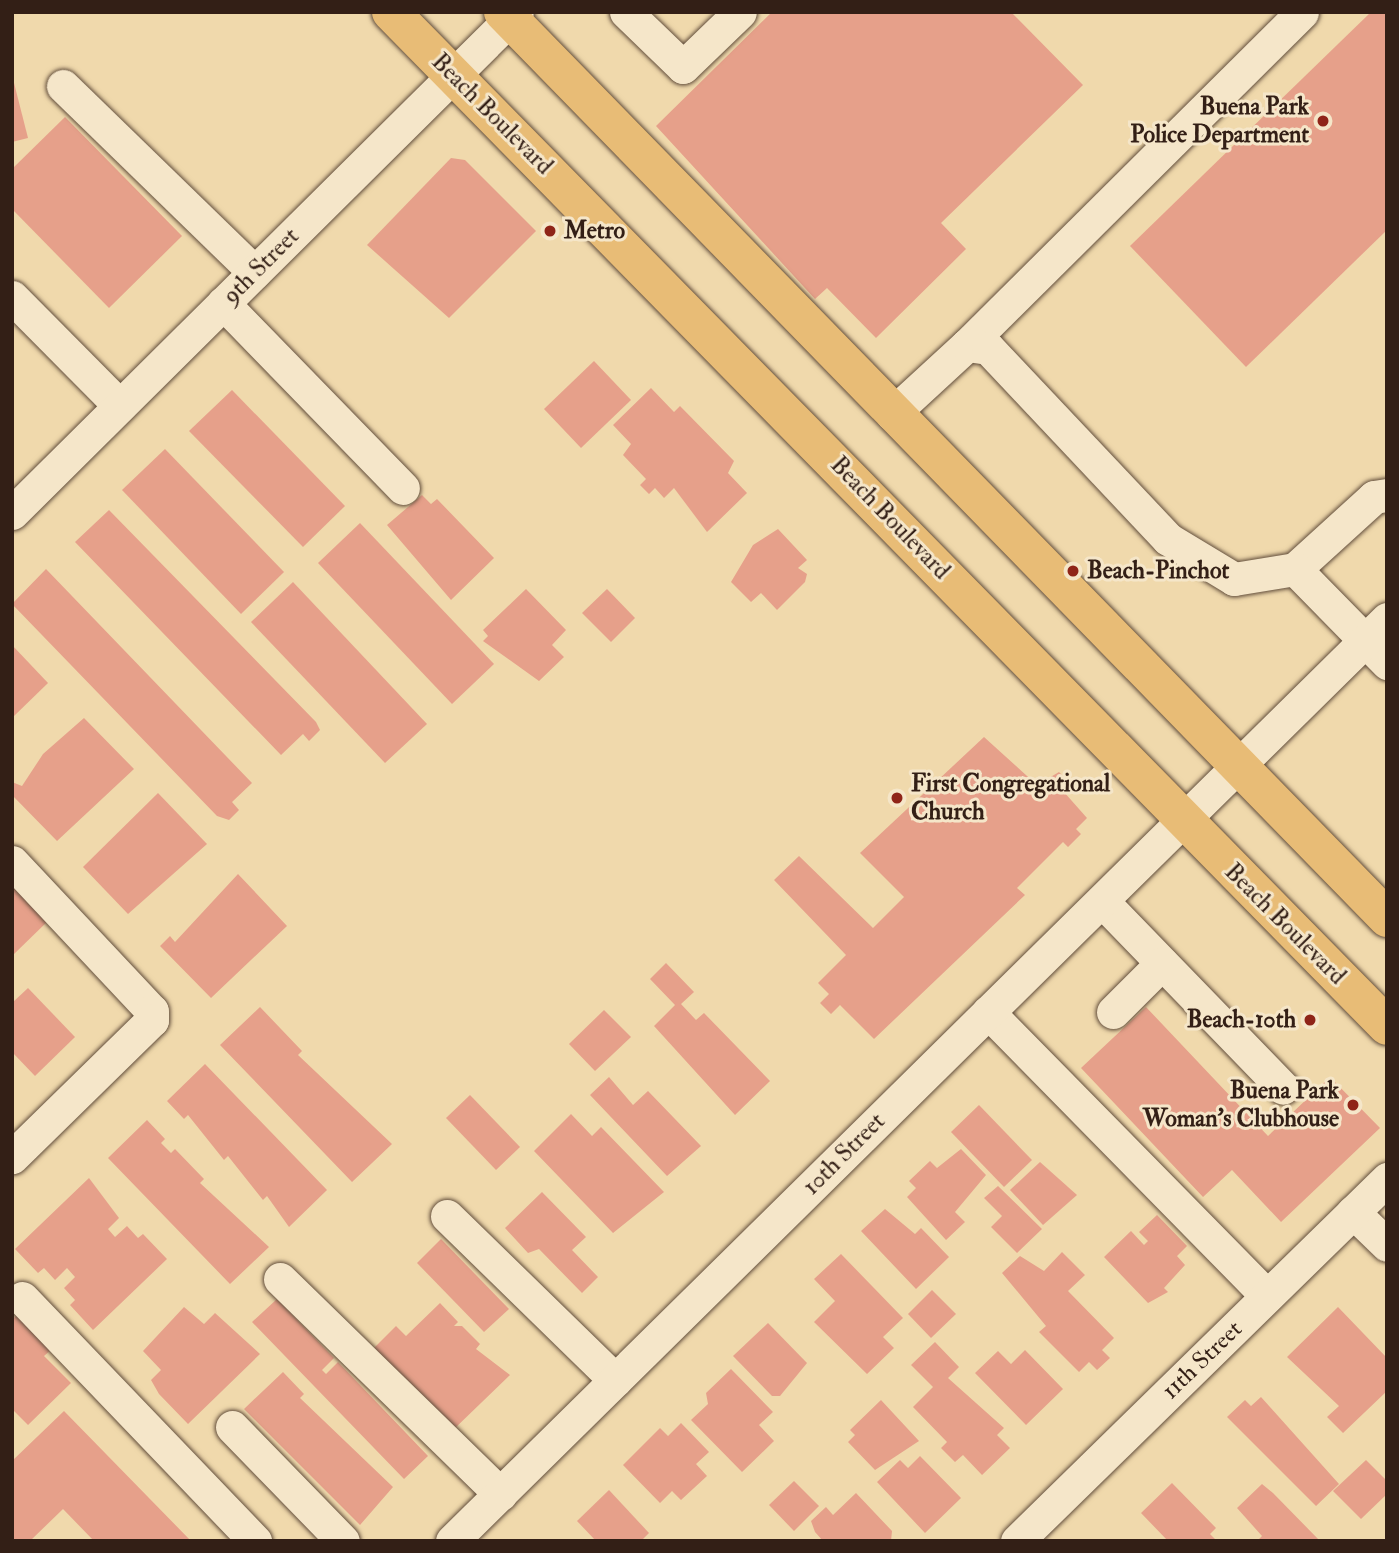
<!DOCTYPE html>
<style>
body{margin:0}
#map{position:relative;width:1399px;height:1553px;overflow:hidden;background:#f0d9ac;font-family:"IM FELL Double Pica",serif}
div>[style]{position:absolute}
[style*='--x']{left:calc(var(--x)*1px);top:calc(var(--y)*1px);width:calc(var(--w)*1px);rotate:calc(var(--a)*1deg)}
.building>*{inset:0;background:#e6a08a}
.roads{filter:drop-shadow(0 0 2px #624e3c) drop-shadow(0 0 2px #624e3c)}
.minor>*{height:33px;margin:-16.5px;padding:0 16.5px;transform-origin:16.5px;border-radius:16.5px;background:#f5e6c9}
.major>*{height:38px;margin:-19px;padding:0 19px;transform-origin:19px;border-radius:19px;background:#e8bc76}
.dots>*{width:19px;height:19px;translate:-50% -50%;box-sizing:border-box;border:4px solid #f5e6c9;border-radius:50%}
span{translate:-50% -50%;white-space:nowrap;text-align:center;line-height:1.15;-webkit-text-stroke:6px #f5e6c9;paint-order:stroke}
.poi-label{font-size:24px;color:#331f16;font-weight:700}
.right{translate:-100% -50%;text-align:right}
.left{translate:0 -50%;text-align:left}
.street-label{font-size:24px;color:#331f16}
.frame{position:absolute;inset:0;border:14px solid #331f16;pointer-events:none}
</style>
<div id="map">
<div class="building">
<div style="clip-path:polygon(772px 12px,1011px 12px,1083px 85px,941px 223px,966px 249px,876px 338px,827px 288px,815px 299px,656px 126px)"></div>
<div style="clip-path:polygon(1371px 12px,1387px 12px,1387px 230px,1246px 367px,1130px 246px)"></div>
<div style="clip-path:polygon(12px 75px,28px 138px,12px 142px)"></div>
<div style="clip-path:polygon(65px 117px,182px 236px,109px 308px,12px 209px,12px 169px)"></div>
<div style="clip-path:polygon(451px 158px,465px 160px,536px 231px,449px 318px,367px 245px)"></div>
<div style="clip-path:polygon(594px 361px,631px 400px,581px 448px,544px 409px)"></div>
<div style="clip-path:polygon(651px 388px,674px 412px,680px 406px,734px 461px,728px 473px,747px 493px,707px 532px,674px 488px,664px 498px,655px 488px,649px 494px,640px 485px,646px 479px,623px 455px,631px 444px,613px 425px)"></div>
<div style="clip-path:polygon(232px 390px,345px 506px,303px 547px,189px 431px)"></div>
<div style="clip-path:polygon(165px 449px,284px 572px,241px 614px,122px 490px)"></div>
<div style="clip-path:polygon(422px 495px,431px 504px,437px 499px,494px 558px,451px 600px,387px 525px)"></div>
<div style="clip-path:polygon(109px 510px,316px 722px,320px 730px,309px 741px,303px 734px,281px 755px,75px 542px)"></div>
<div style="clip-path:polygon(360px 523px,494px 664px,452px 704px,318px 563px)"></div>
<div style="clip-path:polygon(778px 529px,807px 560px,798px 568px,807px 574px,805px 582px,777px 610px,761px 593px,751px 602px,731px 582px,753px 545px)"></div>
<div style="clip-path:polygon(46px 569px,252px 783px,232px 802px,239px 810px,229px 820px,217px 816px,12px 604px)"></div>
<div style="clip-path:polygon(293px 582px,427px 724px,385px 763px,251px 622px)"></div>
<div style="clip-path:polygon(526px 589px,566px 630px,552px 645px,564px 657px,539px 681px,483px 641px,488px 636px,483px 630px)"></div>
<div style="clip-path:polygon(607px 589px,635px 618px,611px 642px,582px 613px)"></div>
<div style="clip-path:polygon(12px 645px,48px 683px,12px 718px)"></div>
<div style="clip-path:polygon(84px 718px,134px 769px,57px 841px,12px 795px,12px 782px,22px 786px,43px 754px)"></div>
<div style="clip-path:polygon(984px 737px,1037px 785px,1059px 772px,1063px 776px,1056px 783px,1087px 818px,1076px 829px,1081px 834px,1068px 847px,1063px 842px,1017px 888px,1025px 895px,874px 1039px,840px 1005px,831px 1014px,820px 1003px,829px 994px,818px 983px,846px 955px,774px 880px,799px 856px,873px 928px,904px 897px,860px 853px)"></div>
<div style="clip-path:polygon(158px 793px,207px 844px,128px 914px,83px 867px)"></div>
<div style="clip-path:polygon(238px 874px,287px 926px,211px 998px,160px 946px,170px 936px,175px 942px)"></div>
<div style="clip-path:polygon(12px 878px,51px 918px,12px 956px)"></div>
<div style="clip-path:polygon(666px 963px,694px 992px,681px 1004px,696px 1020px,704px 1013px,770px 1081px,735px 1115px,654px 1026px,675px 1005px,650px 979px)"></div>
<div style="clip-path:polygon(28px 988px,75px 1037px,35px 1076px,12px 1052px,12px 1003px)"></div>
<div style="clip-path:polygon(260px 1007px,302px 1051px,298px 1055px,392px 1144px,352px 1182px,220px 1045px)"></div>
<div style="clip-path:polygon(1146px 1007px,1268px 1136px,1330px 1077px,1380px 1128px,1281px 1222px,1232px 1170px,1203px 1197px,1081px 1068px)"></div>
<div style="clip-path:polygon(604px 1010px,631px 1037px,595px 1071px,569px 1044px)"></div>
<div style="clip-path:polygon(205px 1064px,327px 1190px,289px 1227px,267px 1196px,263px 1200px,228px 1156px,224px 1160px,188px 1115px,184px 1119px,167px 1101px)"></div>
<div style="clip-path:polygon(609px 1077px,633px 1105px,648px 1091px,701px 1146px,667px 1176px,590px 1095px)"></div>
<div style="clip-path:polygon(470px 1095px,520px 1147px,496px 1170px,446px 1118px)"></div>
<div style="clip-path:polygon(979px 1105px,1032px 1160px,1004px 1187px,951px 1132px)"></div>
<div style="clip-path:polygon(571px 1114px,592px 1136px,601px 1127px,664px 1192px,613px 1233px,534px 1151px)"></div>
<div style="clip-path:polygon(147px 1120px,165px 1139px,161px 1143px,171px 1153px,175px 1149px,204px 1179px,200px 1183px,269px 1247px,230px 1284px,108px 1158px)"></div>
<div style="clip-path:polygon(961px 1149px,986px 1175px,955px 1212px,965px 1222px,946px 1240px,907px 1197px,916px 1188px,909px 1181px,930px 1161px,937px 1168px)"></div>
<div style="clip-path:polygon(1040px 1162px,1077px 1195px,1043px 1225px,1010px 1190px)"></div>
<div style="clip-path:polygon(89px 1178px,119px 1218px,108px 1229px,115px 1237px,127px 1226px,138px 1238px,143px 1234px,167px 1259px,93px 1330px,70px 1305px,75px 1300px,64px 1288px,75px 1277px,67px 1268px,55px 1280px,44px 1268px,38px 1273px,15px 1249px)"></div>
<div style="clip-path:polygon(998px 1186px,1042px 1229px,1017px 1253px,991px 1227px,1002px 1216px,984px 1198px)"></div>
<div style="clip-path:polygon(542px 1192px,586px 1237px,572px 1250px,598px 1277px,582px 1293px,539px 1249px,528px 1253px,505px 1228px)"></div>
<div style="clip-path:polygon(885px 1209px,915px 1234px,921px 1228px,949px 1257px,916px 1289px,861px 1231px)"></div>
<div style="clip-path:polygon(1157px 1215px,1187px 1246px,1177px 1256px,1185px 1265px,1164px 1288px,1168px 1292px,1148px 1303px,1104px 1257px,1131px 1231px,1144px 1245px,1148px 1241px,1139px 1232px)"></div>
<div style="clip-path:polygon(441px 1239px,509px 1309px,484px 1332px,417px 1263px)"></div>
<div style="clip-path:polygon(1062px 1252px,1085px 1275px,1068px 1291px,1114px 1338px,1102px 1350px,1110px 1358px,1097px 1370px,1089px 1362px,1079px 1372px,1039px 1332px,1046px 1326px,1002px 1273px,1020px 1256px,1044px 1271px)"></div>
<div style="clip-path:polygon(841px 1254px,903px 1318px,883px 1337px,894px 1348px,867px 1374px,814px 1322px,835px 1301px,814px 1279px)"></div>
<div style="clip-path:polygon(932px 1290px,956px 1314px,931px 1338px,908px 1314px)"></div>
<div style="clip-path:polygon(277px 1299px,334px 1358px,322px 1370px,326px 1374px,338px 1362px,428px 1456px,404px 1479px,252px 1322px)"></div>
<div style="clip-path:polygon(440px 1303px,458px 1322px,454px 1326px,462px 1326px,480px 1344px,476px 1349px,510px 1375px,453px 1430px,374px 1348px,396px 1326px,406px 1336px)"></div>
<div style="clip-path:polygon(184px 1307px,204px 1324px,215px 1313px,260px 1354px,188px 1424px,159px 1394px,151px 1380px,161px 1370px,143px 1351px)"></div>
<div style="clip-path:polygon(1338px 1307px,1387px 1358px,1387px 1391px,1343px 1433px,1327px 1417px,1339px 1406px,1287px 1357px)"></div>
<div style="clip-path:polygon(18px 1314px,52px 1349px,44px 1356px,71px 1383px,28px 1425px,12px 1409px,12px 1320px)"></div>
<div style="clip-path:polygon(768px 1323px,807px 1363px,780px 1396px,772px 1396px,733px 1356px)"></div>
<div style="clip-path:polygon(935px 1342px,959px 1367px,948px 1378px,1004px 1428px,997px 1435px,1010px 1448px,982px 1475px,963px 1455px,955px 1462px,941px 1448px,947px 1442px,913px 1407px,933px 1387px,911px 1365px)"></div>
<div style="clip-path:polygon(1025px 1350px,1063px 1389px,1026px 1425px,975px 1373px,998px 1351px,1011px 1364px)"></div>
<div style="clip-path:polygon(731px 1369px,773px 1412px,759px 1425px,774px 1441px,742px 1472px,691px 1420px,708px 1404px,706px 1393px)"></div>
<div style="clip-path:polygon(283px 1372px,304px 1394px,300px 1398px,393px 1487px,360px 1525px,244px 1409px)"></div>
<div style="clip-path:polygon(1261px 1397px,1339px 1484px,1316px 1506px,1227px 1417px,1245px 1400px,1251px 1406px)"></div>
<div style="clip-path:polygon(881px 1400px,919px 1441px,875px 1470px,848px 1442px,855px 1435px,850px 1430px)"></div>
<div style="clip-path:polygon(64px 1411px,191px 1541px,94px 1541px,63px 1509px,30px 1541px,12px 1541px,12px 1461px)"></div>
<div style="clip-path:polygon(681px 1423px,709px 1452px,696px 1464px,707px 1476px,681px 1500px,672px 1491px,660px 1503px,623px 1465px,660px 1428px,668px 1436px)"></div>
<div style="clip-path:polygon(920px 1456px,961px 1498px,925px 1533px,877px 1482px,900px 1460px,908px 1468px)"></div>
<div style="clip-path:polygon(1366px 1460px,1387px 1481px,1387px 1494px,1361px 1519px,1333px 1491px)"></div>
<div style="clip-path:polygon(794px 1481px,819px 1506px,794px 1531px,769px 1505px)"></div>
<div style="clip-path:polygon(1172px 1483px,1216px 1528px,1210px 1534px,1217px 1541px,1168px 1541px,1141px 1513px)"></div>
<div style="clip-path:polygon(1262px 1484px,1273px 1493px,1320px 1541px,1257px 1541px,1262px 1536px,1237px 1508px)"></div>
<div style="clip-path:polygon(609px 1490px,649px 1533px,641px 1541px,596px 1541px,577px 1521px)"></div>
<div style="clip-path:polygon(856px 1493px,892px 1531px,891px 1541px,823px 1541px,815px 1532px,811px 1521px,826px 1507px,833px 1515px)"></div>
</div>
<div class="roads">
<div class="minor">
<div style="--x:626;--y:12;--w:79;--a:44"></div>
<div style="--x:683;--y:67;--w:79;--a:-44"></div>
<div style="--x:63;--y:86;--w:267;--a:44.2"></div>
<div style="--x:12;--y:297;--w:153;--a:45.3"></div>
<div style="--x:223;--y:303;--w:258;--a:45.8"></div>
<div style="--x:967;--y:345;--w:472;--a:-44.8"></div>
<div style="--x:892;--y:414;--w:102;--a:-42.6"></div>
<div style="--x:967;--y:345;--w:21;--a:8"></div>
<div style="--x:988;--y:348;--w:262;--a:46.7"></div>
<div style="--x:1168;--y:539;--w:77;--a:31.2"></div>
<div style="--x:1234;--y:579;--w:62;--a:-9.3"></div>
<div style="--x:1295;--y:569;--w:107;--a:-42.3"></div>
<div style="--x:1374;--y:497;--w:13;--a:-9"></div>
<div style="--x:12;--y:513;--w:711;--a:-44.77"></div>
<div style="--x:1295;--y:569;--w:132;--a:45.6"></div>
<div style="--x:12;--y:862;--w:204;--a:46.8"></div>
<div style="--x:152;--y:1011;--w:9;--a:90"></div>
<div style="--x:152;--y:1020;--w:196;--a:135.6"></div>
<div style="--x:1102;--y:901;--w:260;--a:45.9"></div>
<div style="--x:988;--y:1012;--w:398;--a:45.5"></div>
<div style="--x:1113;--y:1012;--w:69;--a:-45"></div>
<div style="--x:1353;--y:1212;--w:47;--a:44.1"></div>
<div style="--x:447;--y:1216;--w:235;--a:44.3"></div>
<div style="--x:280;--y:1279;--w:308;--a:44.3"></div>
<div style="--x:22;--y:1298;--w:337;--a:46.2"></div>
<div style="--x:232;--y:1427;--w:159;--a:45.8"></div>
<div style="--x:452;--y:1541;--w:1313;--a:-44.6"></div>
<div style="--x:1017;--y:1541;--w:518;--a:-44.37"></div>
</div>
<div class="major">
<div style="--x:391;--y:12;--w:1421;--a:45.51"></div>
<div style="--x:503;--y:12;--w:1266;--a:45.7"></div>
</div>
</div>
<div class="dots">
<div style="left:1323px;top:121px;background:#8f2418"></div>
<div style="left:550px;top:231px;background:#8f2418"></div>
<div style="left:1073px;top:571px;background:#8f2418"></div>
<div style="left:897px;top:798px;background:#8f2418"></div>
<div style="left:1310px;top:1020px;background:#8f2418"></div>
<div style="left:1353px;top:1105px;background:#8f2418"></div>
</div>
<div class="poi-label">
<span class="right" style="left:1309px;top:121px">Buena Park<br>Police Department</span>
<span class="left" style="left:564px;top:231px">Metro</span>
<span class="left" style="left:1087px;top:571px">Beach-Pinchot</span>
<span class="left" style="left:911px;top:798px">First Congregational<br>Church</span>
<span class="right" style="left:1296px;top:1020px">Beach-10th</span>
<span class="right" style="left:1339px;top:1105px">Buena Park<br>Woman's Clubhouse</span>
</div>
<div class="street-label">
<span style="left:492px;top:114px;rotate:45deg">Beach Boulevard</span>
<span style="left:261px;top:266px;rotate:-45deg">9th Street</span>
<span style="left:890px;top:518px;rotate:46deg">Beach Boulevard</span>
<span style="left:1285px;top:924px;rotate:45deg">Beach Boulevard</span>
<span style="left:844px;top:1154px;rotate:-45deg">10th Street</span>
<span style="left:1202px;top:1360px;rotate:-44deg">11th Street</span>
</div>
<div class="frame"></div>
</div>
